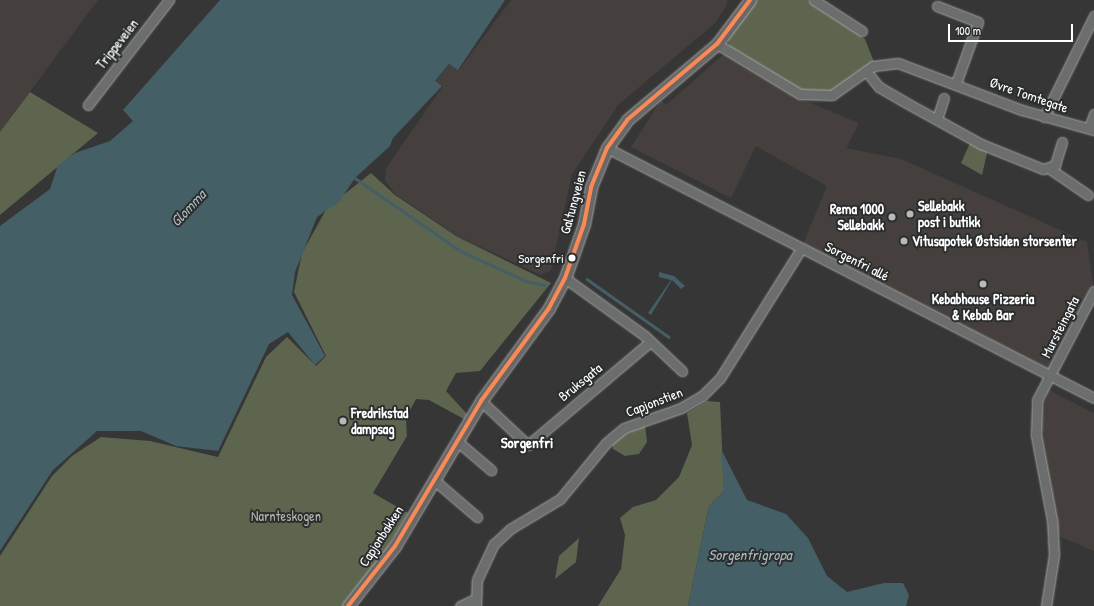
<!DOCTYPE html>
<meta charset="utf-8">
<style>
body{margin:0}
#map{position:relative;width:1094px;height:606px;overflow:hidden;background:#363636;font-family:"Patrick Hand",sans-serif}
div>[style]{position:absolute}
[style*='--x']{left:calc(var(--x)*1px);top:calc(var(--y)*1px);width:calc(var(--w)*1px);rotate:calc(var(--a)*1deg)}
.built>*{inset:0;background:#45403d}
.green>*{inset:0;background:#5d654f}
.water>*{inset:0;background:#455f66}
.stream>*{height:2.5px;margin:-1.25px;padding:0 1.25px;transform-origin:1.25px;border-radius:1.25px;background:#455f66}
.roads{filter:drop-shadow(0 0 1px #a5a5a5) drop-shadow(0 0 1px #a5a5a5)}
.minor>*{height:9px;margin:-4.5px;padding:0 4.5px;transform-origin:4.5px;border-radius:4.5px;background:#6c6d6d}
.major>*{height:11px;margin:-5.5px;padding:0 5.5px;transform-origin:5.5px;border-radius:5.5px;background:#696867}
.bus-1>*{height:4px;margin:-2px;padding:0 2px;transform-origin:2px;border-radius:2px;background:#f98a56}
.dots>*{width:11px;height:11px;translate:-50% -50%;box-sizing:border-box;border:2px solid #2a2d2e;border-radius:50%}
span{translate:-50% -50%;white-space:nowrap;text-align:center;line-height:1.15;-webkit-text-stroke:4px #2a2d2e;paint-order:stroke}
.bus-label{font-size:13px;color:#fff}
.right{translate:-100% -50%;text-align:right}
.street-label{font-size:14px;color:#fff}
.poi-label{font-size:14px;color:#fff;font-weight:700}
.left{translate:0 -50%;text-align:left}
.park-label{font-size:14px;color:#b1b6a9}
.water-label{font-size:15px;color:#acb9bc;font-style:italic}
.neighbourhood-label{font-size:15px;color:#fff;font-weight:700}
.scale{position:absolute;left:948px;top:24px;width:125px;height:18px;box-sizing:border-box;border:2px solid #fff;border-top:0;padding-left:5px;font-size:12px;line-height:14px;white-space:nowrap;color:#fff;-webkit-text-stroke:3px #2a2d2e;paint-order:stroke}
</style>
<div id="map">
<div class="built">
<div style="clip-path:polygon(0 0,98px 0,0 132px)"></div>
<div style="clip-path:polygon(511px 0,727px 0,727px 5px,715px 23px,618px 105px,572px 174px,551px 270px,541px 275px,457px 236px,395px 194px,385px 180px,386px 168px,443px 86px,435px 82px,449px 64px,459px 70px)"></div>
<div style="clip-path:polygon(724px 54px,796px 97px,859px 123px,846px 148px,901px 159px,1087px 242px,1094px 291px,1050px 376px,801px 249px,827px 186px,756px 146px,731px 198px,631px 147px,661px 100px,666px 105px)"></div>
<div style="clip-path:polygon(1047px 389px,1094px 413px,1094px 551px,1057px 535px,1041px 432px,1041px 411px)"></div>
</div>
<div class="green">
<div style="clip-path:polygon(754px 0,808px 0,865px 39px,874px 62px,836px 90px,818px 93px,801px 90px,729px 48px,728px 37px)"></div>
<div style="clip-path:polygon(30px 92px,98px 133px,0 215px,0 132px)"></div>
<div style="clip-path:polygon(971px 141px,988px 149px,982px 175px,961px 163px)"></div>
<div style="clip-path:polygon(371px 173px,395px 195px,456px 236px,551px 283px,480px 371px,456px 373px,446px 391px,467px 414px,464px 419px,429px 400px,416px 399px,406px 418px,407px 436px,373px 493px,408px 513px,380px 560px,345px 606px,0 606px,0 556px,52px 476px,72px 456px,101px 437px,150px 441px,218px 457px,266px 357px,287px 337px,316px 366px,326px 356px,294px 292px,302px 253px,327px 208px)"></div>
<div style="clip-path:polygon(707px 401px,720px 402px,724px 491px,709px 506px,688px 606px,598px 606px,621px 569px,625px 535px,620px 518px,633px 507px,656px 500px,679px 477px,692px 445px,687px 413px)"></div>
<div style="clip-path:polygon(645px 425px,647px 442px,639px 454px,625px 456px,613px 449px,612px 445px,619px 437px)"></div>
<div style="clip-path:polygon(579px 538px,576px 562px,555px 579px,559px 556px)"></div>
</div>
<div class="water">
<div style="clip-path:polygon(220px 0,505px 0,458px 70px,449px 64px,435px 81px,442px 86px,393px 138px,390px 146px,355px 178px,339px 202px,317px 217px,295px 272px,292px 295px,325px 356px,315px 365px,288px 332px,269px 344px,218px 451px,176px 446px,141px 431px,97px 431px,53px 470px,0 551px,0 226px,50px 189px,58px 165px,75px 153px,110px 141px,133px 121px,123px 110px)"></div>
<div style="clip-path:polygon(659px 272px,674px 276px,685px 286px,681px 289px,672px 280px,651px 315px,648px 313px,671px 280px,659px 277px)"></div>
<div style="clip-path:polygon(721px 449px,747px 500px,786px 514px,808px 538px,827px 576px,847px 592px,884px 583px,903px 583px,909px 595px,906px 606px,688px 606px,709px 506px,724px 491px)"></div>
</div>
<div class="stream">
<div style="--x:355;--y:178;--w:129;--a:34.6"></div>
<div style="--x:461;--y:251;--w:72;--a:24.8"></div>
<div style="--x:526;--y:281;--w:19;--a:12"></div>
<div style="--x:587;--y:279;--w:100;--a:35.3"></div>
</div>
<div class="roads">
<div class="minor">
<div style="--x:814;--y:0;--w:57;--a:32.9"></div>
<div style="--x:937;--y:6;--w:44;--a:21.3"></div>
<div style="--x:978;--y:22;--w:65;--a:109.8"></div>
<div style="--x:717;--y:44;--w:97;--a:31.1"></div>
<div style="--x:800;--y:94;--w:32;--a:2"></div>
<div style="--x:832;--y:95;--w:50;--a:-35.3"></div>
<div style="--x:873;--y:66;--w:25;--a:-7"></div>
<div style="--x:898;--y:63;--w:133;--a:20.8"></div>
<div style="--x:1022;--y:110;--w:75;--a:15.5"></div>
<div style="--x:866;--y:71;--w:21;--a:51"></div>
<div style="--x:879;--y:87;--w:28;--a:30"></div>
<div style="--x:903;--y:101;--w:89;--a:28.9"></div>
<div style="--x:981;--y:144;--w:67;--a:22"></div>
<div style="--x:1043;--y:169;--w:13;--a:-18"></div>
<div style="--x:1055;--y:165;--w:24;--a:-73"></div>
<div style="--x:88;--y:105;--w:133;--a:-52.4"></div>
<div style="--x:1044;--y:117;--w:113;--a:-63.7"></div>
<div style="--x:937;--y:119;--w:22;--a:-72"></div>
<div style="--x:1089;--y:128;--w:15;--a:-70"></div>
<div style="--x:607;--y:148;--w:547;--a:27.17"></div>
<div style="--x:1050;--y:169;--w:46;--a:34.4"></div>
<div style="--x:565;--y:278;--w:99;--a:35.9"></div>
<div style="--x:645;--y:336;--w:51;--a:43.4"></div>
<div style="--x:481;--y:401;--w:64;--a:43.1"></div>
<div style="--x:528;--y:445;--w:160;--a:-40.2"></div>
<div style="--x:457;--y:441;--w:45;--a:40.5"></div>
<div style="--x:434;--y:480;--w:57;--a:40.7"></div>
<div style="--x:460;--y:606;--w:14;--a:-25"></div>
<div style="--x:476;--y:606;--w:26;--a:-88"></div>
<div style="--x:477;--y:580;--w:40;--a:-65"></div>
<div style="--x:494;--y:544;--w:22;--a:-43"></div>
<div style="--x:510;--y:529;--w:58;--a:-31"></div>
<div style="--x:560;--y:499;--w:72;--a:-50.6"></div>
<div style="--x:606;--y:443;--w:23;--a:-40"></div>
<div style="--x:624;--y:428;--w:60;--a:-19.3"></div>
<div style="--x:681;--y:408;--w:24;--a:-30"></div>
<div style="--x:702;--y:396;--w:25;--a:-45"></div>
<div style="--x:720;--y:378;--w:152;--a:-57.9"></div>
<div style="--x:1046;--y:606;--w:52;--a:-81.1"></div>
<div style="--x:1054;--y:555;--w:35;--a:-93"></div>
<div style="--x:1052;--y:520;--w:86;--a:-100.7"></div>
<div style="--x:1036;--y:435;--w:35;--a:-88"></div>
<div style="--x:1037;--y:400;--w:123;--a:-62.4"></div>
</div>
<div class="major">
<div style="--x:348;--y:606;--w:76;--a:-51.9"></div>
<div style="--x:395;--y:546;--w:169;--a:-59.3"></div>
<div style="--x:481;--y:401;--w:115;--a:-53.8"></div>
<div style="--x:549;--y:308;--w:34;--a:-62"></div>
<div style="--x:565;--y:278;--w:57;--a:-70.6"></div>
<div style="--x:584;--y:224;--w:38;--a:-79"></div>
<div style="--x:591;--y:187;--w:42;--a:-67.7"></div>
<div style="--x:607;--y:148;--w:34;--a:-54"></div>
<div style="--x:627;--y:120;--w:118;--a:-40.2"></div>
<div style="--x:717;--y:44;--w:55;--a:-53.1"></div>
</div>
</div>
<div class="bus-1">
<div style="--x:348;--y:606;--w:76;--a:-51.9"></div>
<div style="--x:395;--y:546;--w:169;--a:-59.3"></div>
<div style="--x:481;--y:401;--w:115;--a:-53.8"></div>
<div style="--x:549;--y:308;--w:34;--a:-62"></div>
<div style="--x:565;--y:278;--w:57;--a:-70.6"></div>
<div style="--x:584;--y:224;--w:38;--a:-79"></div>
<div style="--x:591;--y:187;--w:42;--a:-67.7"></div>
<div style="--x:607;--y:148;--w:34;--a:-54"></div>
<div style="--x:627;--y:120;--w:118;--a:-40.2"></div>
<div style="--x:717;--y:44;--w:55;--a:-53.1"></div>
</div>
<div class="dots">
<div style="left:910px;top:214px;background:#b9b9b9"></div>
<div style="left:892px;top:217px;background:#b9b9b9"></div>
<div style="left:904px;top:241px;background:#b9b9b9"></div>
<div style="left:572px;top:258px;background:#fff"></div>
<div style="left:983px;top:284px;background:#b9b9b9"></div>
<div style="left:343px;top:421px;background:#b9b9b9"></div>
</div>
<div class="bus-label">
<span class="right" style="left:564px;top:258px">Sorgenfri</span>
</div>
<div class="street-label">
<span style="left:117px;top:44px;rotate:-52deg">Trippeveien</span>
<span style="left:1029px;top:95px;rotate:19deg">Øvre Tomtegate</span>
<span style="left:573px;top:202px;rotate:-75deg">Galtungveien</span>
<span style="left:857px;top:261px;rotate:27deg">Sorgenfri allé</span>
<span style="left:1060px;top:327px;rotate:-63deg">Mursteingata</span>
<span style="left:580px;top:382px;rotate:-39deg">Bruksgata</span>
<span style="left:654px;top:402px;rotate:-21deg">Capjonstien</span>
<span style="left:381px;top:536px;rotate:-57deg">Capjonbakken</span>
</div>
<div class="poi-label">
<span class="left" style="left:918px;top:214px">Sellebakk<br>post i butikk</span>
<span class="right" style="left:884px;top:217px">Rema 1000<br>Sellebakk</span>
<span class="left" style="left:912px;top:241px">Vitusapotek Østsiden storsenter</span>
<span style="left:983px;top:307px">Kebabhouse Pizzeria<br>&amp; Kebab Bar</span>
<span class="left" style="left:351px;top:421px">Fredrikstad<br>dampsag</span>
</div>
<div class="park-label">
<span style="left:286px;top:516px">Narnteskogen</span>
</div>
<div class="water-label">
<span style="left:188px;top:208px;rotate:-47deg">Glomma</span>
<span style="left:750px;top:555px">Sorgenfrigropa</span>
</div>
<div class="neighbourhood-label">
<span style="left:527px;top:443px">Sorgenfri</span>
</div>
<div class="scale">100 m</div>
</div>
